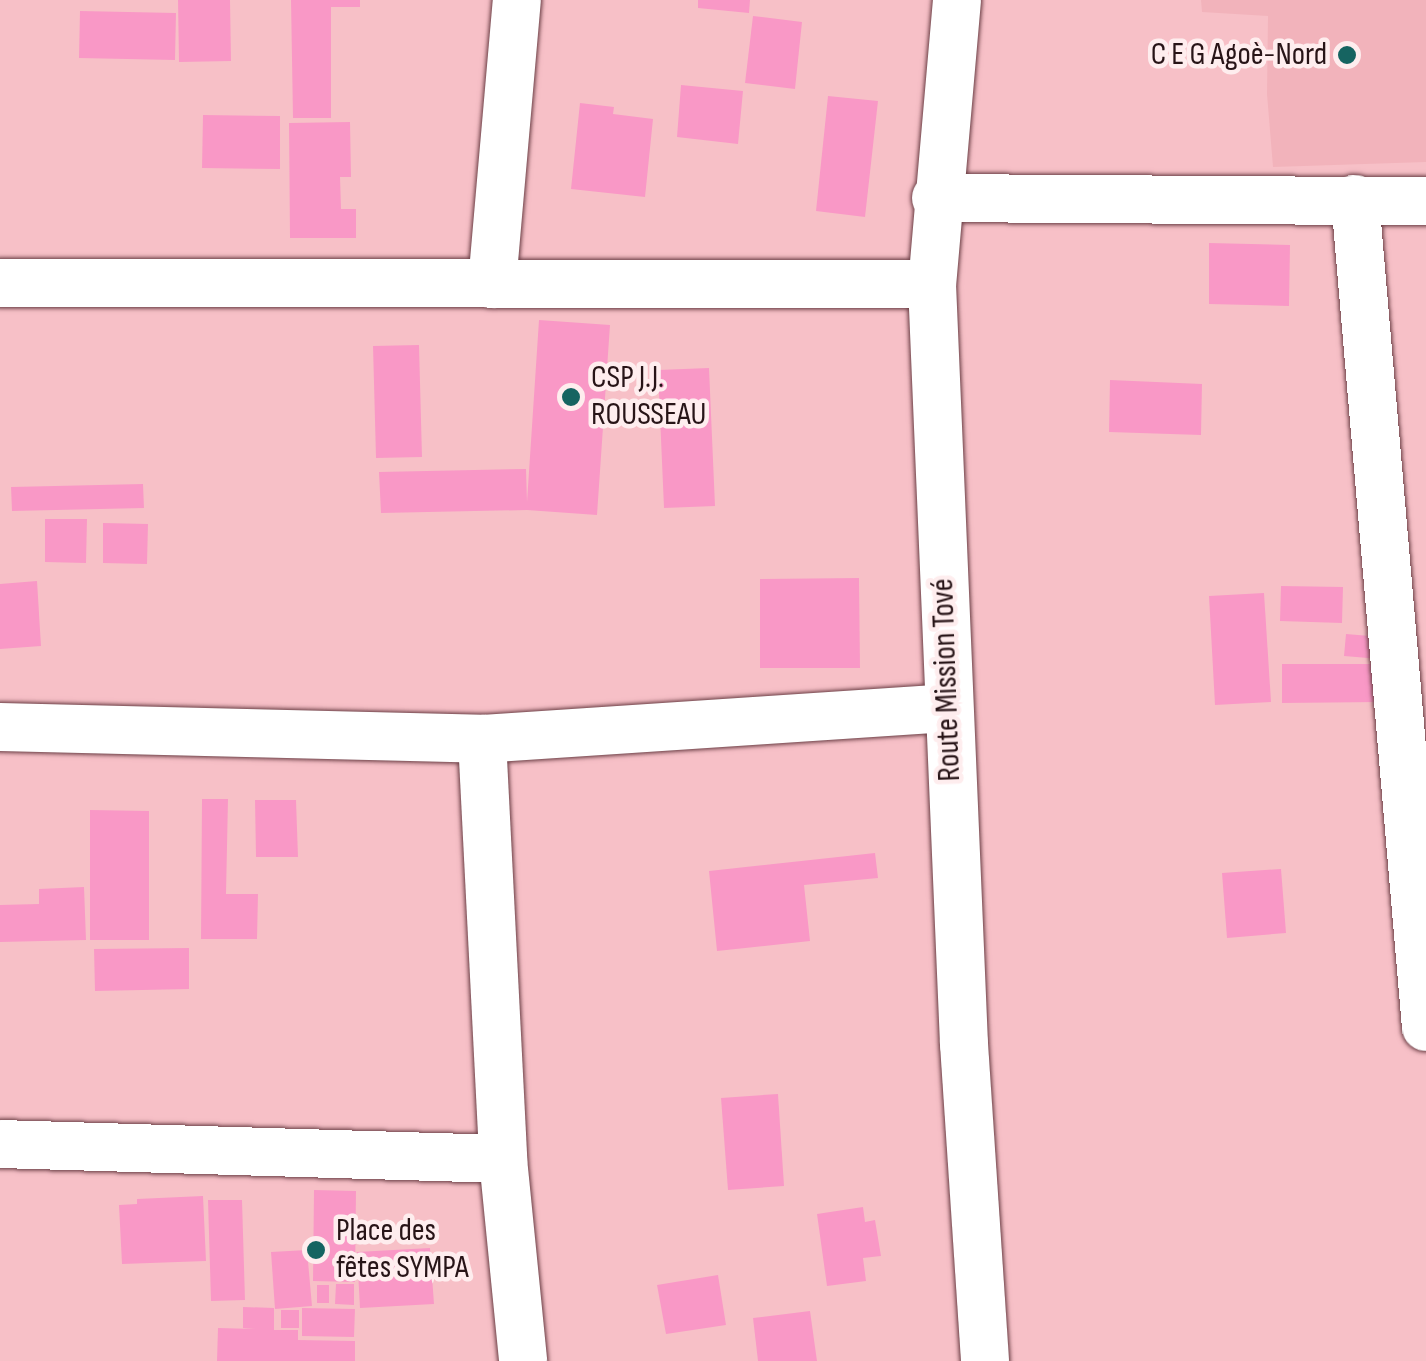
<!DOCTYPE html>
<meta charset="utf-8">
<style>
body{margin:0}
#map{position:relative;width:1426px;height:1361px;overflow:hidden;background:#f7c0c7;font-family:"Sofia Sans Condensed",sans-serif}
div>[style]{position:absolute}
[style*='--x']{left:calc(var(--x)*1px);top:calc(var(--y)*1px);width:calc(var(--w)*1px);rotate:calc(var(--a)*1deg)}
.built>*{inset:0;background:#f2b3bb}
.building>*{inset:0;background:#f998c6}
.roads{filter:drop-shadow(0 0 2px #6c3f46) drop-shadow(0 0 2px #6c3f46)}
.minor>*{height:48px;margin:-24px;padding:0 24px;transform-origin:24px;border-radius:24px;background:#fff}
.dots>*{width:28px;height:28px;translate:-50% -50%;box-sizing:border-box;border:5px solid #feedee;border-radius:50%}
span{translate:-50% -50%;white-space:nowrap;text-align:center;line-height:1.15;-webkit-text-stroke:9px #feedee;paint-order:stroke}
.poi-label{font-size:32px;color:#271417}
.right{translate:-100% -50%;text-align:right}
.left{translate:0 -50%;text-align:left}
.street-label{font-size:32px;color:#271417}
</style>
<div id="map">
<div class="built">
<div style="clip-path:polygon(1201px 0,1426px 0,1426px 162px,1273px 167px,1267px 94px,1268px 16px,1202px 12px)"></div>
</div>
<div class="building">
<div style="clip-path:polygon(178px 0,230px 0,231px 61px,179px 62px)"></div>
<div style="clip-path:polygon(291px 0,360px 0,360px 7px,331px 7px,331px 118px,293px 118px)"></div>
<div style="clip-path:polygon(698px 0,750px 0,749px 13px,698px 8px)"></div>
<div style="clip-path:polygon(80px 11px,176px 13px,175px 60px,79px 58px)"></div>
<div style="clip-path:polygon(753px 16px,802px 22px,795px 89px,745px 83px)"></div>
<div style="clip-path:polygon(681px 85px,743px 91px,738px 144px,677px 137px)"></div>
<div style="clip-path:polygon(828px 96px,878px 101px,865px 217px,816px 211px)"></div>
<div style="clip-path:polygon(580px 103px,614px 107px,613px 114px,653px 119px,645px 197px,571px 189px)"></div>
<div style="clip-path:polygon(203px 115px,280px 116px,280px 169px,202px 168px)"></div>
<div style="clip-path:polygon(350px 122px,351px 177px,340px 177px,341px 209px,356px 209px,356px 238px,290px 238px,289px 123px)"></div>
<div style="clip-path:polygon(1209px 243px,1290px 245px,1289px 306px,1209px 304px)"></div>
<div style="clip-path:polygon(539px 320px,610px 325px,597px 515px,527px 510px,381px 513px,379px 472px,526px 469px,527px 502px)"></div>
<div style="clip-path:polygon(419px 345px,422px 457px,376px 458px,373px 346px)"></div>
<div style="clip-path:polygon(709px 368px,715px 506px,664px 508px,658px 370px)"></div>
<div style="clip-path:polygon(1110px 380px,1202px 384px,1201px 435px,1109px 432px)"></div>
<div style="clip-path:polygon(143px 484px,144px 508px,12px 511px,11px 487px)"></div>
<div style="clip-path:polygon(45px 519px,87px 519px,86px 563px,45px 562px)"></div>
<div style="clip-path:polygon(103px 523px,148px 524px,147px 564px,103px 563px)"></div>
<div style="clip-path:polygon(859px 578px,860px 668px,760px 668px,760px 579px)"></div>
<div style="clip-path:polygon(37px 581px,41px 646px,0 649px,0 584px)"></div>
<div style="clip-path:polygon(1281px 586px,1343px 587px,1342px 623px,1280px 621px)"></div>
<div style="clip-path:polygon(1264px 593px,1271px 702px,1215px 705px,1209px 596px)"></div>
<div style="clip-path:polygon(1346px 634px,1382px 637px,1380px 659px,1344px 656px)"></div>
<div style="clip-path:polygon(1282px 664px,1380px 664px,1380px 702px,1282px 703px)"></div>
<div style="clip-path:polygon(202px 799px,228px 799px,226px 894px,258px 894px,257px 939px,201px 939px)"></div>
<div style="clip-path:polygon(255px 800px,296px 800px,298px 857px,256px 857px)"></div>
<div style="clip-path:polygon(90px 810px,149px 811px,149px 940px,90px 940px)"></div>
<div style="clip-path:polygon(875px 853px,878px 878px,804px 885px,810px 941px,717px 951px,709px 871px)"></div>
<div style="clip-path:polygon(1281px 869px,1286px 933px,1227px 938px,1222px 873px)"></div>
<div style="clip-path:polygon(84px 887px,86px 940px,0 942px,0 905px,39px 904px,39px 889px)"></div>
<div style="clip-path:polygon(189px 948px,189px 989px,95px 991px,94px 949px)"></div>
<div style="clip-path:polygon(778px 1094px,784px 1186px,728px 1190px,721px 1098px)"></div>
<div style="clip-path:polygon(314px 1190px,356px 1191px,355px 1282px,313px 1281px)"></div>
<div style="clip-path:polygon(203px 1196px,206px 1261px,122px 1264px,119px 1205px,137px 1204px,137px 1199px)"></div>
<div style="clip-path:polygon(208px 1200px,242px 1200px,245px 1300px,211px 1301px)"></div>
<div style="clip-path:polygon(863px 1207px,865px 1222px,875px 1220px,881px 1256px,863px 1258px,866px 1281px,827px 1286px,817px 1214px)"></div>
<div style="clip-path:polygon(430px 1248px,434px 1304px,360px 1308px,357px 1252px)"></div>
<div style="clip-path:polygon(307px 1250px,312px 1306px,275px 1309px,271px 1252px)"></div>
<div style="clip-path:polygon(718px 1275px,726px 1325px,666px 1334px,657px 1285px)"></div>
<div style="clip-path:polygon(336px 1284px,354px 1284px,354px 1305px,335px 1304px)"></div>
<div style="clip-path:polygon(317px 1285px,329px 1285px,329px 1303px,317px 1303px)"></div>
<div style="clip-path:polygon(243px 1307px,274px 1308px,274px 1330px,298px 1330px,298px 1340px,355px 1341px,355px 1361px,217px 1361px,218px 1328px,255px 1329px,243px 1328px)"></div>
<div style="clip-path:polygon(302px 1308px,355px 1309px,354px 1337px,302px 1336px)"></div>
<div style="clip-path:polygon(281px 1310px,299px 1310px,299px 1328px,281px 1328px)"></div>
<div style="clip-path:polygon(810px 1311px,817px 1361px,758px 1361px,753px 1318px)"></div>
</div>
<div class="roads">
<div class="minor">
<div style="--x:957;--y:0;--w:285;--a:95"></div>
<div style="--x:932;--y:284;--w:761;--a:87.59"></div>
<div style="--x:964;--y:1044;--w:318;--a:86.2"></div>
<div style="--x:936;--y:198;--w:490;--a:0.4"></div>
<div style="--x:1355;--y:199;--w:831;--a:85.1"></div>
<div style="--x:0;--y:283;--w:932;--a:0.06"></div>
<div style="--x:492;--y:284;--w:285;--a:-85"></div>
<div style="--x:0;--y:727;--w:482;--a:1.4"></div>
<div style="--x:482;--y:739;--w:466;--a:-3.8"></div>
<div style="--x:482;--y:739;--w:421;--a:87.1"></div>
<div style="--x:503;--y:1159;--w:203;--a:84.3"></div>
<div style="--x:0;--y:1144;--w:503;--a:1.71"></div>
</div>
</div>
<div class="dots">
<div style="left:1347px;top:55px;background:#166461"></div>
<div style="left:571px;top:397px;background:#166461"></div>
<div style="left:316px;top:1250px;background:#166461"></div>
</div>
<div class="poi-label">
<span class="right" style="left:1327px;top:55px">C E G Agoè-Nord</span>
<span class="left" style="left:591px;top:397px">CSP J.J.<br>ROUSSEAU</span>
<span class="left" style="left:336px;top:1250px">Place des<br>fêtes SYMPA</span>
</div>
<div class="street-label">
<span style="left:947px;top:680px;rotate:-92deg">Route Mission Tové</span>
</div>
</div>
